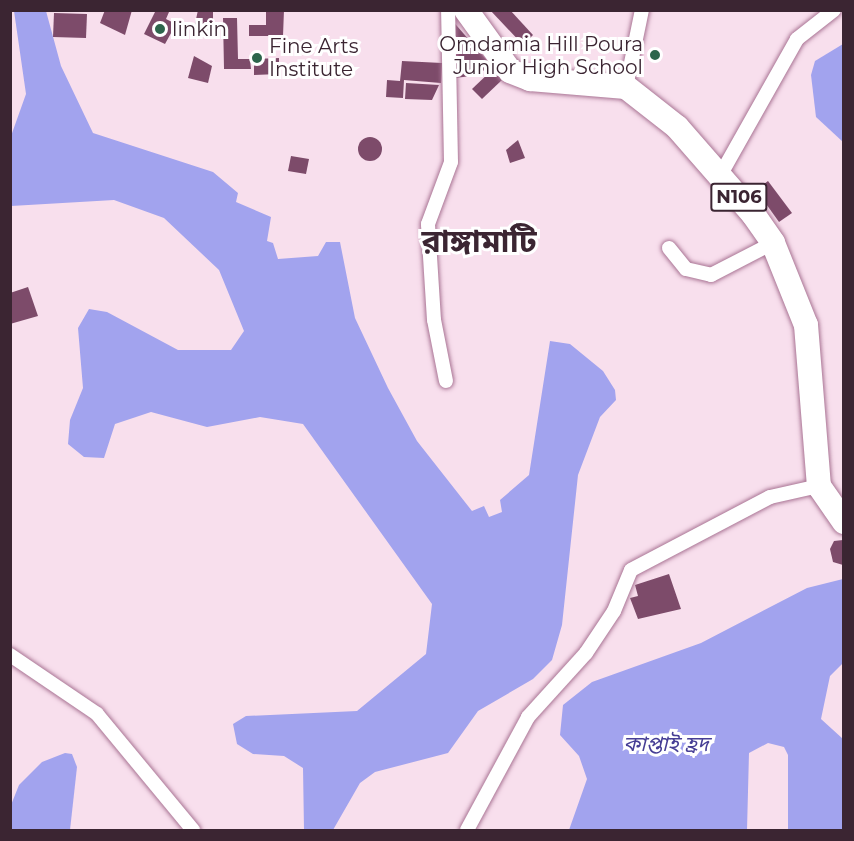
<!DOCTYPE html>
<meta charset="utf-8">
<style>
body{margin:0}
#map{position:relative;width:854px;height:841px;overflow:hidden;background:#f8dfed;font-family:Montserrat,"Noto Sans Bengali",sans-serif}
div>[style]{position:absolute}
[style*='--x']{left:calc(var(--x)*1px);top:calc(var(--y)*1px);width:calc(var(--w)*1px);rotate:calc(var(--a)*1deg)}
.water>*{inset:0;background:#a2a3ee}
.building>*{inset:0;background:#7d4b6a}
.round{border-radius:50%}
.roads{filter:drop-shadow(0 0 2px #a97494) drop-shadow(0 0 2px #a97494)}
.street>*{height:14px;margin:-7px;padding:0 7px;transform-origin:7px;border-radius:7px;background:#fff}
.highway>*{height:24px;margin:-12px;padding:0 12px;transform-origin:12px;border-radius:12px;background:#fff}
.dots>*{width:16px;height:16px;translate:-50% -50%;box-sizing:border-box;border:3px solid #fff;border-radius:50%}
span{translate:-50% -50%;white-space:nowrap;text-align:center;line-height:1.15;-webkit-text-stroke:6px #fff;paint-order:stroke}
.shield-label span{padding:2px 4px;background:#fff;border:2px solid;border-radius:4px;-webkit-text-stroke-width:0}
.shield-label{font-size:18px;color:#3b2532;font-weight:700}
.poi-label{font-size:20px;color:#3b2532}
.left{translate:0 -50%;text-align:left}
.right{translate:-100% -50%;text-align:right}
.water-label{font-size:21px;color:#463e95;font-style:italic}
.town-label{font-size:32px;color:#3b2532;font-weight:700}
.frame{position:absolute;inset:0;border:12px solid #3b2532;pointer-events:none}
</style>
<div id="map">
<div class="water">
<div style="clip-path:polygon(14px 11px,46px 11px,61px 66px,93px 133px,213px 172px,238px 193px,236px 202px,271px 217px,267px 241px,273px 243px,278px 259px,318px 256px,326px 242px,340px 242px,355px 318px,388px 388px,417px 441px,472px 511px,484px 506px,489px 517px,502px 512px,500px 500px,529px 475px,550px 341px,570px 344px,603px 371px,615px 390px,616px 400px,600px 417px,578px 475px,562px 625px,552px 660px,533px 679px,478px 711px,448px 753px,375px 772px,360px 783px,333px 830px,304px 830px,303px 768px,284px 756px,253px 754px,237px 744px,233px 724px,246px 716px,357px 711px,426px 654px,432px 604px,303px 424px,260px 417px,207px 427px,151px 412px,115px 424px,104px 458px,84px 457px,68px 444px,70px 420px,83px 388px,78px 328px,89px 309px,107px 312px,178px 350px,231px 350px,244px 331px,219px 270px,164px 218px,114px 200px,11px 206px,11px 136px,26px 94px)"></div>
<div style="clip-path:polygon(843px 44px,843px 142px,816px 117px,811px 75px,815px 61px)"></div>
<div style="clip-path:polygon(843px 579px,843px 663px,830px 676px,821px 719px,843px 739px,843px 830px,788px 830px,788px 755px,784px 747px,768px 743px,749px 753px,747px 830px,569px 830px,587px 779px,579px 756px,560px 735px,563px 705px,592px 682px,701px 643px,807px 588px)"></div>
<div style="clip-path:polygon(65px 753px,72px 754px,77px 767px,70px 830px,11px 830px,11px 805px,19px 785px,42px 762px)"></div>
</div>
<div class="building">
<div style="clip-path:polygon(105px 10px,132px 10px,125px 35px,100px 23px)"></div>
<div style="clip-path:polygon(156px 10px,169px 12px,166px 19px,176px 24px,165px 44px,144px 34px)"></div>
<div style="clip-path:polygon(198px 10px,213px 10px,213px 34px,193px 33px)"></div>
<div style="clip-path:polygon(266px 10px,284px 10px,283px 36px,249px 36px,249px 25px,266px 25px)"></div>
<div style="clip-path:polygon(490px 10px,510px 10px,533px 35px,523px 45px)"></div>
<div style="clip-path:polygon(54px 13px,87px 14px,86px 38px,53px 37px)"></div>
<div style="clip-path:polygon(223px 18px,237px 18px,238px 59px,250px 59px,251px 69px,224px 69px)"></div>
<div style="clip-path:polygon(450px 18px,492px 66px,487px 72px,475px 67px,471px 76px,447px 79px)"></div>
<div style="clip-path:polygon(194px 56px,212px 66px,208px 83px,188px 78px)"></div>
<div style="clip-path:polygon(279px 58px,279px 74px,254px 75px,254px 59px)"></div>
<div style="clip-path:polygon(402px 61px,442px 63px,441px 83px,404px 80px,403px 98px,386px 97px,387px 80px,400px 81px)"></div>
<div style="clip-path:polygon(493px 69px,503px 79px,482px 99px,472px 89px)"></div>
<div style="clip-path:polygon(406px 83px,439px 85px,432px 100px,405px 99px)"></div>
<div class="round" style="left:358px;top:137px;width:24px;height:24px"></div>
<div style="clip-path:polygon(518px 140px,525px 158px,510px 163px,506px 150px)"></div>
<div style="clip-path:polygon(291px 156px,309px 159px,306px 174px,288px 171px)"></div>
<div style="clip-path:polygon(768px 181px,792px 213px,779px 222px,756px 190px)"></div>
<div style="clip-path:polygon(28px 287px,38px 316px,10px 324px,10px 293px)"></div>
<div style="clip-path:polygon(843px 540px,843px 565px,833px 562px,830px 549px,834px 541px)"></div>
<div style="clip-path:polygon(669px 574px,681px 609px,638px 619px,630px 598px,638px 596px,635px 585px)"></div>
</div>
<div class="roads">
<div class="street">
<div style="--x:626;--y:87;--w:79;--a:-78.3"></div>
<div style="--x:721;--y:174;--w:155;--a:-60.6"></div>
<div style="--x:797;--y:39;--w:47;--a:-38.1"></div>
<div style="--x:669;--y:248;--w:27;--a:51"></div>
<div style="--x:686;--y:269;--w:26;--a:13"></div>
<div style="--x:711;--y:275;--w:70;--a:-27.3"></div>
<div style="--x:446;--y:381;--w:62;--a:-101.1"></div>
<div style="--x:434;--y:320;--w:96;--a:-93.6"></div>
<div style="--x:428;--y:224;--w:66;--a:-69.6"></div>
<div style="--x:451;--y:162;--w:152;--a:-91.1"></div>
<div style="--x:10;--y:655;--w:105;--a:34.1"></div>
<div style="--x:97;--y:714;--w:151;--a:50.4"></div>
<div style="--x:467;--y:830;--w:128;--a:-61.6"></div>
<div style="--x:528;--y:717;--w:86;--a:-47.8"></div>
<div style="--x:586;--y:653;--w:50;--a:-56.3"></div>
<div style="--x:614;--y:611;--w:44;--a:-67.5"></div>
<div style="--x:631;--y:570;--w:157;--a:-27.7"></div>
<div style="--x:770;--y:497;--w:50;--a:-12.7"></div>
</div>
<div class="highway">
<div style="--x:466;--y:10;--w:75;--a:54.2"></div>
<div style="--x:510;--y:71;--w:22;--a:22"></div>
<div style="--x:530;--y:79;--w:96;--a:4.8"></div>
<div style="--x:626;--y:87;--w:65;--a:38.1"></div>
<div style="--x:677;--y:127;--w:116;--a:48.9"></div>
<div style="--x:753;--y:214;--w:35;--a:55"></div>
<div style="--x:773;--y:243;--w:88;--a:68.1"></div>
<div style="--x:806;--y:325;--w:162;--a:85.4"></div>
<div style="--x:819;--y:486;--w:44;--a:55.2"></div>
</div>
</div>
<div class="dots">
<div style="left:160px;top:29px;background:#2d654c"></div>
<div style="left:655px;top:55px;background:#2d654c"></div>
<div style="left:257px;top:58px;background:#2d654c"></div>
</div>
<div class="shield-label">
<span style="left:739px;top:197px">N106</span>
</div>
<div class="poi-label">
<span class="left" style="left:172px;top:29px">linkin</span>
<span class="right" style="left:643px;top:56px">Omdamia Hill Poura<br>Junior High School</span>
<span class="left" style="left:269px;top:58px">Fine Arts<br>Institute</span>
</div>
<div class="water-label">
<span style="left:666px;top:744px">কাপ্তাই হ্রদ</span>
</div>
<div class="town-label">
<span style="left:479px;top:241px">রাঙ্গামাটি</span>
</div>
<div class="frame"></div>
</div>
